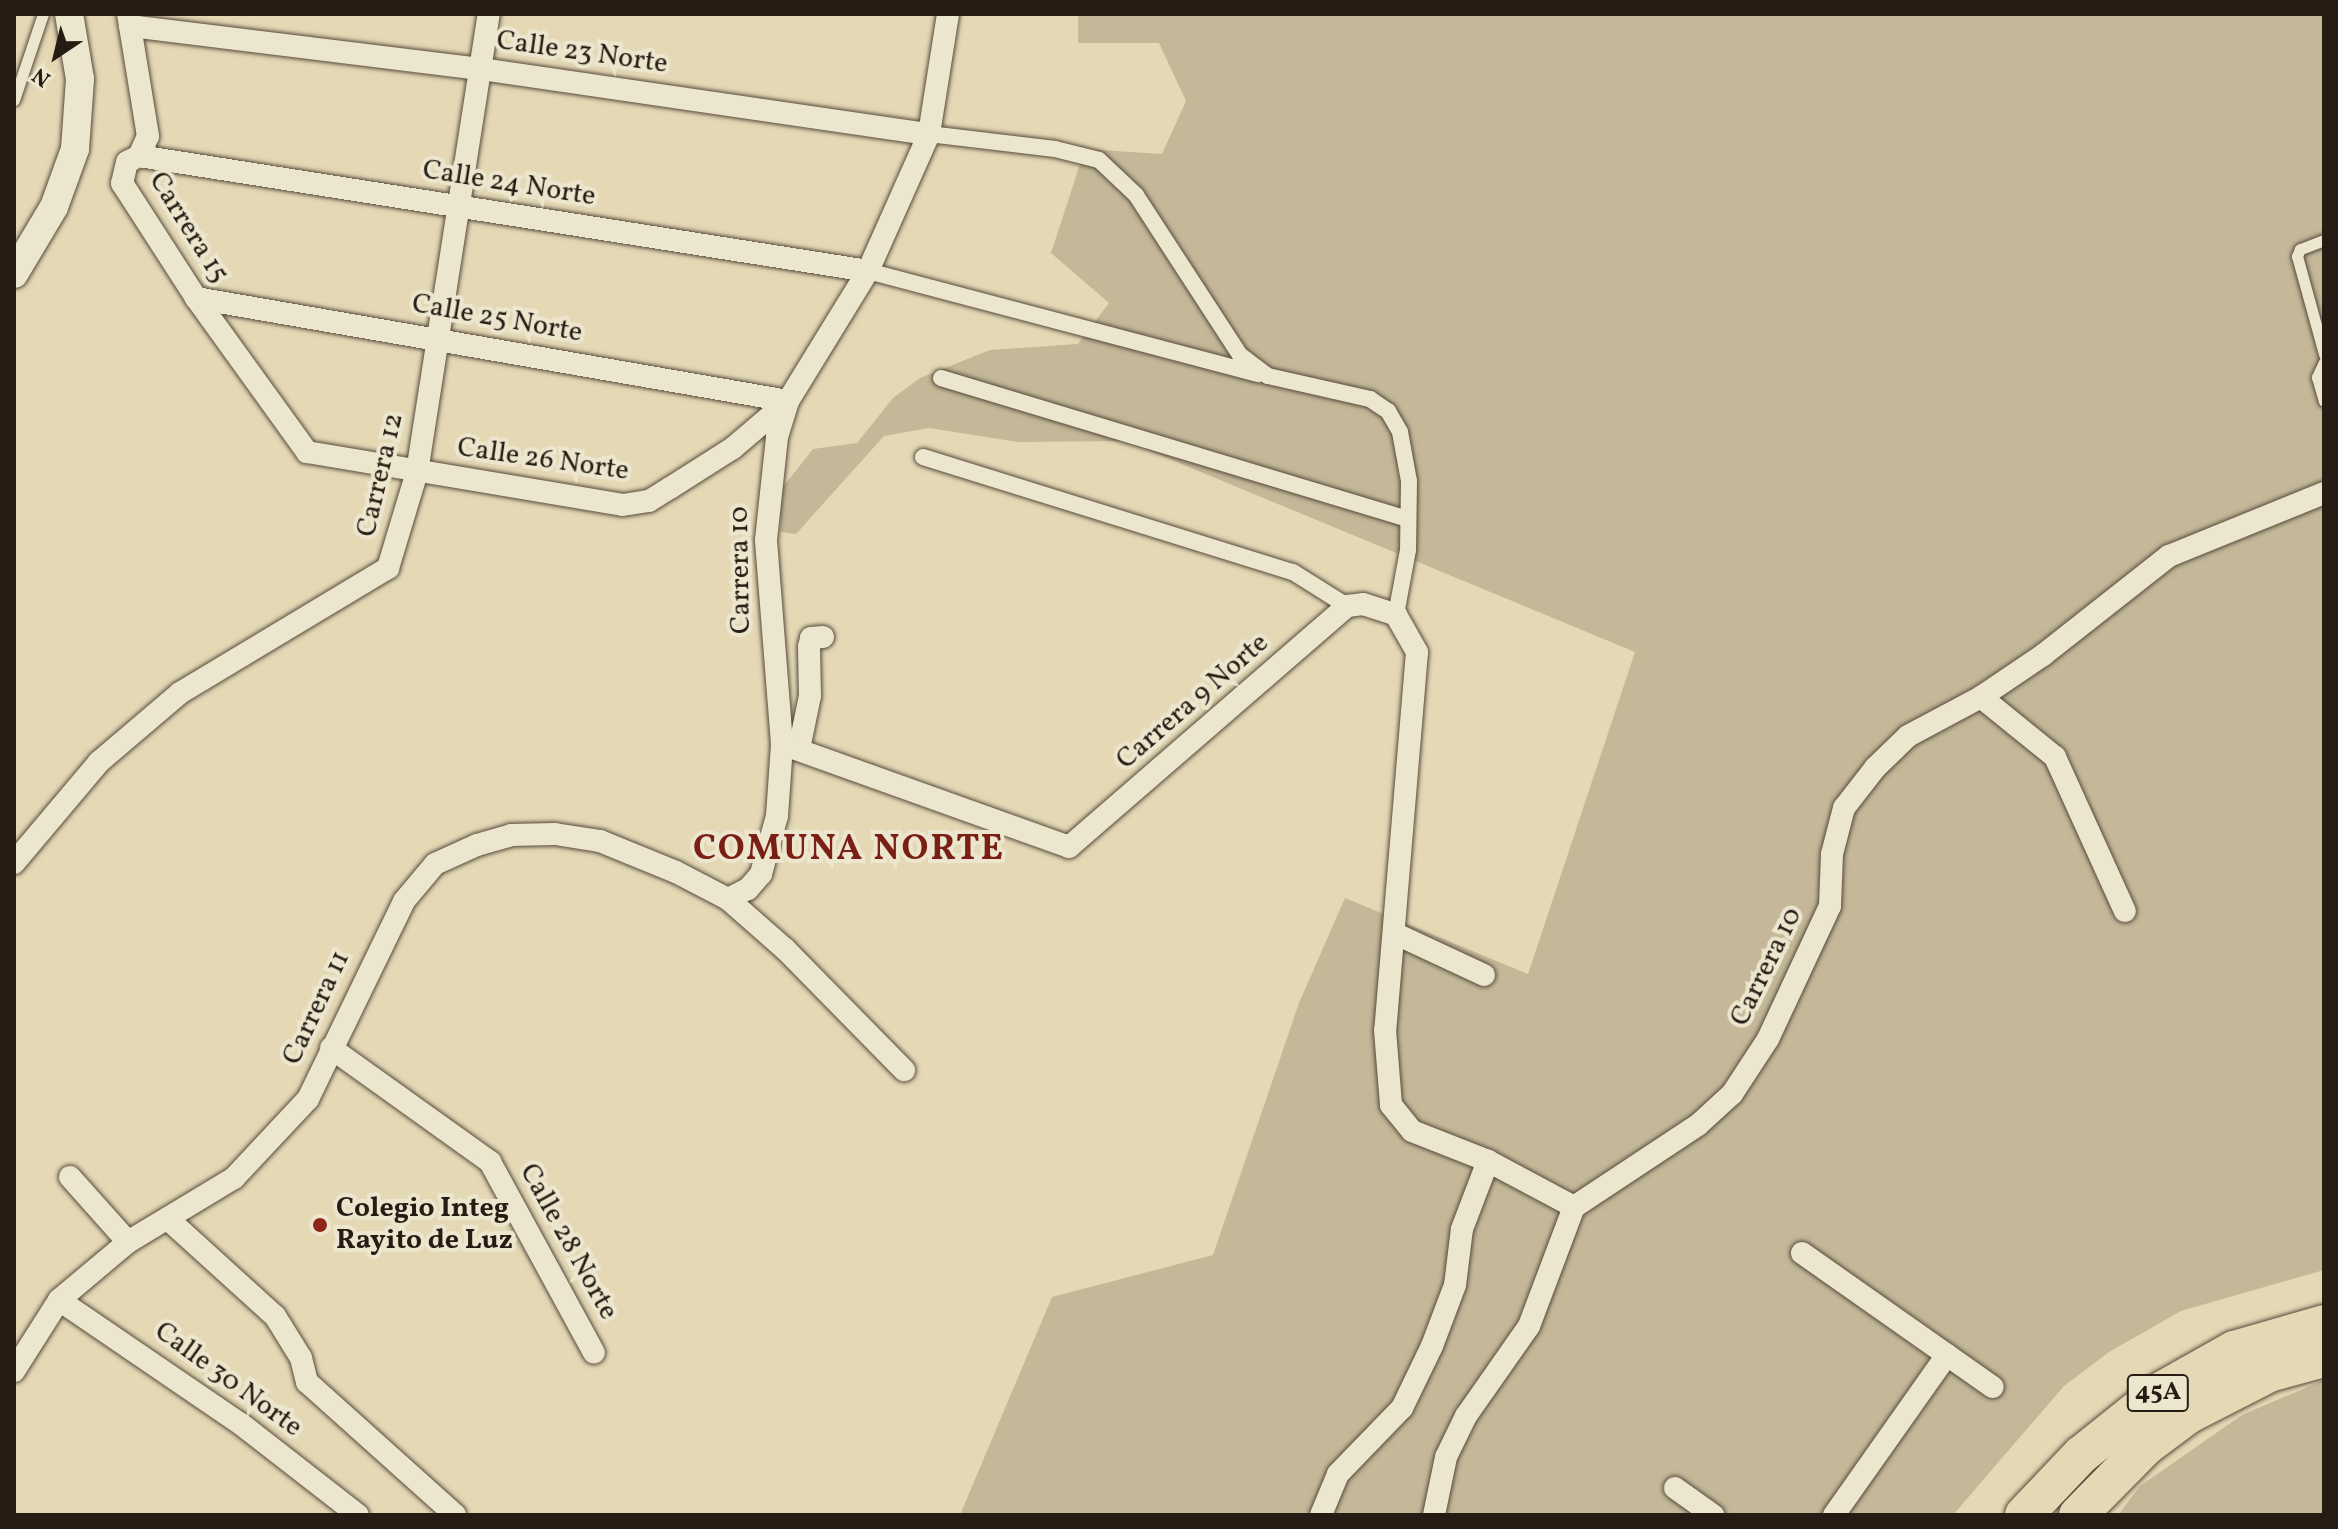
<!DOCTYPE html>
<style>
body{margin:0}
#map{position:relative;width:2338px;height:1529px;overflow:hidden;background:#e4d8b5;font-family:Vollkorn,serif}
div>[style]{position:absolute}
[style*='--x']{left:calc(var(--x)*1px);top:calc(var(--y)*1px);width:calc(var(--w)*1px);rotate:calc(var(--a)*1deg)}
.green>*{inset:0;background:#c4b899}
.roads{filter:drop-shadow(0 0 2px #564b3c) drop-shadow(0 0 2px #564b3c)}
.service>*{height:11px;margin:-5.5px;padding:0 5.5px;transform-origin:5.5px;border-radius:5.5px;background:#ede6cf}
.pedestrian>*{height:16px;margin:-8px;padding:0 8px;transform-origin:8px;border-radius:8px;background:#ede6cf}
.minor>*{height:22px;margin:-11px;padding:0 11px;transform-origin:11px;border-radius:11px;background:#ede6cf}
.tertiary>*{height:28px;margin:-14px;padding:0 14px;transform-origin:14px;border-radius:14px;background:#ede6cf}
.trunk>*{height:38px;margin:-19px;padding:0 19px;transform-origin:19px;border-radius:19px;background:#e4d8b5}
.dots>*{width:22px;height:22px;translate:-50% -50%;box-sizing:border-box;border:4px solid #ede6cf;border-radius:50%}
span{translate:-50% -50%;white-space:nowrap;text-align:center;line-height:1.15;-webkit-text-stroke:8px #ede6cf;paint-order:stroke}
.shield-label span{padding:2px 6px;background:#ede6cf;border:2px solid;border-radius:6px;-webkit-text-stroke-width:0}
.shield-label{font-size:26px;color:#271c13;font-weight:700}
.street-label{font-size:28px;color:#271c13}
.poi-label{font-size:28px;color:#271c13;font-weight:700}
.left{translate:0 -50%;text-align:left}
.district-label{font-size:36px;color:#7a1f14;font-weight:700;letter-spacing:2px}
.frame{position:absolute;inset:0;border:16px solid #271c13;pointer-events:none}
.north{position:absolute;left:16px;top:16px;width:80px;height:80px;-webkit-text-stroke:6px #ede6cf;paint-order:stroke;rotate:215deg;font-size:22px;font-weight:700;line-height:32px;text-align:center;color:#271c13}
.north::after{content:'';display:block;margin:auto;width:28px;height:36px;background:#271c13;clip-path:polygon(50% 0,100% 100%,50% 72%,0 100%)}
</style>
<div id="map">
<div class="green">
<div style="clip-path:polygon(1078px 14px,2324px 14px,2324px 1270px,2181px 1311px,2109px 1352px,2064px 1386px,1953px 1515px,960px 1515px,1052px 1297px,1213px 1255px,1299px 1003px,1345px 898px,1528px 974px,1635px 652px,1126px 441px,1018px 442px,929px 428px,884px 436px,796px 534px,781px 532px,779px 492px,813px 449px,857px 443px,893px 398px,920px 378px,990px 350px,1078px 344px,1109px 303px,1051px 253px,1085px 149px,1162px 154px,1186px 101px,1159px 43px,1078px 43px)"></div>
<div style="clip-path:polygon(2324px 1380px,2324px 1515px,2118px 1515px,2140px 1486px,2242px 1415px)"></div>
</div>
<div class="roads">
<div class="service">
<div style="--x:14;--y:100;--w:91;--a:-71.4"></div>
<div style="--x:2324;--y:240;--w:26;--a:159"></div>
<div style="--x:2300;--y:249;--w:8;--a:113"></div>
<div style="--x:2297;--y:256;--w:102;--a:74.6"></div>
<div style="--x:2324;--y:362;--w:17;--a:115"></div>
<div style="--x:2317;--y:377;--w:25;--a:74"></div>
</div>
<div class="pedestrian">
<div style="--x:929;--y:134;--w:127;--a:6.8"></div>
<div style="--x:1055;--y:149;--w:45;--a:14"></div>
<div style="--x:1099;--y:160;--w:51;--a:43.4"></div>
<div style="--x:1136;--y:195;--w:191;--a:57"></div>
<div style="--x:1240;--y:355;--w:35;--a:37"></div>
<div style="--x:1268;--y:376;--w:105;--a:12.7"></div>
<div style="--x:1370;--y:399;--w:22;--a:34"></div>
<div style="--x:1388;--y:411;--w:24;--a:60"></div>
<div style="--x:1400;--y:432;--w:50;--a:79.6"></div>
<div style="--x:1409;--y:481;--w:69;--a:90.8"></div>
<div style="--x:1408;--y:550;--w:66;--a:100.5"></div>
<div style="--x:868;--y:271;--w:404;--a:14.8"></div>
<div style="--x:941;--y:378;--w:488;--a:16.8"></div>
<div style="--x:923;--y:457;--w:387;--a:17.3"></div>
<div style="--x:1293;--y:572;--w:64;--a:32.2"></div>
</div>
<div class="minor">
<div style="--x:128;--y:14;--w:124;--a:80.7"></div>
<div style="--x:148;--y:136;--w:22;--a:114"></div>
<div style="--x:139;--y:156;--w:13;--a:153"></div>
<div style="--x:127;--y:162;--w:22;--a:103"></div>
<div style="--x:122;--y:183;--w:137;--a:57.2"></div>
<div style="--x:196;--y:298;--w:190;--a:54.2"></div>
<div style="--x:307;--y:452;--w:320;--a:9.5"></div>
<div style="--x:623;--y:505;--w:26;--a:-9"></div>
<div style="--x:649;--y:501;--w:25;--a:-32"></div>
<div style="--x:670;--y:488;--w:75;--a:-32.4"></div>
<div style="--x:733;--y:448;--w:72;--a:-40.5"></div>
<div style="--x:130;--y:26;--w:354;--a:7"></div>
<div style="--x:481;--y:69;--w:453;--a:8.3"></div>
<div style="--x:139;--y:156;--w:738;--a:8.96"></div>
<div style="--x:196;--y:298;--w:601;--a:9.87"></div>
<div style="--x:1981;--y:697;--w:95;--a:39"></div>
<div style="--x:2055;--y:757;--w:169;--a:65.6"></div>
<div style="--x:782;--y:744;--w:305;--a:19.7"></div>
<div style="--x:1069;--y:847;--w:368;--a:-40.9"></div>
<div style="--x:1347;--y:606;--w:16;--a:-7"></div>
<div style="--x:1363;--y:604;--w:35;--a:18"></div>
<div style="--x:1396;--y:615;--w:43;--a:60.4"></div>
<div style="--x:1417;--y:652;--w:379;--a:94.8"></div>
<div style="--x:1385;--y:1030;--w:75;--a:85.4"></div>
<div style="--x:1391;--y:1105;--w:33;--a:51"></div>
<div style="--x:1412;--y:1131;--w:82;--a:21.5"></div>
<div style="--x:1488;--y:1161;--w:98;--a:28.1"></div>
<div style="--x:799;--y:749;--w:54;--a:-78.3"></div>
<div style="--x:810;--y:696;--w:49;--a:-91.2"></div>
<div style="--x:809;--y:647;--w:9;--a:-77"></div>
<div style="--x:811;--y:638;--w:12;--a:-5"></div>
<div style="--x:14;--y:863;--w:132;--a:-49.9"></div>
<div style="--x:99;--y:762;--w:106;--a:-40.4"></div>
<div style="--x:180;--y:693;--w:243;--a:-31"></div>
<div style="--x:388;--y:568;--w:100;--a:-73.2"></div>
<div style="--x:417;--y:472;--w:464;--a:-81.1"></div>
<div style="--x:728;--y:899;--w:22;--a:-27"></div>
<div style="--x:748;--y:889;--w:20;--a:-49"></div>
<div style="--x:761;--y:874;--w:60;--a:-74.6"></div>
<div style="--x:777;--y:816;--w:72;--a:-86"></div>
<div style="--x:782;--y:744;--w:205;--a:-94.5"></div>
<div style="--x:766;--y:540;--w:104;--a:-83.9"></div>
<div style="--x:777;--y:437;--w:38;--a:-73"></div>
<div style="--x:788;--y:401;--w:153;--a:-58.4"></div>
<div style="--x:868;--y:271;--w:150;--a:-66"></div>
<div style="--x:929;--y:134;--w:121;--a:-81"></div>
<div style="--x:1396;--y:934;--w:97;--a:25"></div>
<div style="--x:331;--y:1048;--w:196;--a:35.6"></div>
<div style="--x:490;--y:1162;--w:217;--a:61.4"></div>
<div style="--x:70;--y:1177;--w:87;--a:48.3"></div>
<div style="--x:169;--y:1220;--w:143;--a:42.2"></div>
<div style="--x:275;--y:1316;--w:49;--a:58.2"></div>
<div style="--x:301;--y:1358;--w:25;--a:76"></div>
<div style="--x:307;--y:1382;--w:199;--a:41.9"></div>
<div style="--x:1802;--y:1253;--w:233;--a:35.1"></div>
<div style="--x:59;--y:1300;--w:220;--a:34.3"></div>
<div style="--x:241;--y:1424;--w:148;--a:37.9"></div>
<div style="--x:14;--y:1371;--w:84;--a:-57.6"></div>
<div style="--x:59;--y:1300;--w:90;--a:-40"></div>
<div style="--x:128;--y:1242;--w:124;--a:-31.1"></div>
<div style="--x:234;--y:1178;--w:108;--a:-46.9"></div>
<div style="--x:308;--y:1099;--w:220;--a:-64.1"></div>
<div style="--x:404;--y:901;--w:48;--a:-50"></div>
<div style="--x:435;--y:864;--w:46;--a:-24.3"></div>
<div style="--x:477;--y:845;--w:35;--a:-16"></div>
<div style="--x:511;--y:835;--w:44;--a:-1.3"></div>
<div style="--x:555;--y:834;--w:46;--a:8.8"></div>
<div style="--x:600;--y:841;--w:82;--a:22.2"></div>
<div style="--x:676;--y:872;--w:59;--a:27.4"></div>
<div style="--x:728;--y:899;--w:76;--a:41.3"></div>
<div style="--x:785;--y:949;--w:170;--a:45.5"></div>
<div style="--x:1675;--y:1488;--w:47;--a:35.4"></div>
<div style="--x:1321;--y:1515;--w:44;--a:-67.5"></div>
<div style="--x:1338;--y:1474;--w:92;--a:-45.9"></div>
<div style="--x:1402;--y:1408;--w:69;--a:-64.2"></div>
<div style="--x:1432;--y:1346;--w:65;--a:-69.3"></div>
<div style="--x:1455;--y:1285;--w:56;--a:-82.9"></div>
<div style="--x:1462;--y:1229;--w:73;--a:-69.1"></div>
<div style="--x:1434;--y:1515;--w:59;--a:-78.3"></div>
<div style="--x:1446;--y:1457;--w:46;--a:-64"></div>
<div style="--x:1466;--y:1416;--w:110;--a:-55"></div>
<div style="--x:1529;--y:1326;--w:127;--a:-69.3"></div>
<div style="--x:1574;--y:1207;--w:149;--a:-33.5"></div>
<div style="--x:1698;--y:1125;--w:46;--a:-42.4"></div>
<div style="--x:1732;--y:1094;--w:66;--a:-56.8"></div>
<div style="--x:1768;--y:1039;--w:147;--a:-65"></div>
<div style="--x:1830;--y:906;--w:52;--a:-87.8"></div>
<div style="--x:1832;--y:854;--w:48;--a:-75.4"></div>
<div style="--x:1844;--y:808;--w:51;--a:-52.2"></div>
<div style="--x:1875;--y:768;--w:46;--a:-44.1"></div>
<div style="--x:1908;--y:736;--w:83;--a:-28.1"></div>
<div style="--x:1981;--y:697;--w:75;--a:-34.1"></div>
<div style="--x:2043;--y:655;--w:160;--a:-38.2"></div>
<div style="--x:2169;--y:556;--w:167;--a:-22.1"></div>
<div style="--x:1834;--y:1515;--w:196;--a:-54.8"></div>
</div>
<div class="tertiary">
<div style="--x:14;--y:274;--w:78;--a:-59.2"></div>
<div style="--x:54;--y:207;--w:62;--a:-70.1"></div>
<div style="--x:75;--y:149;--w:70;--a:-85.9"></div>
<div style="--x:80;--y:79;--w:66;--a:-99.6"></div>
</div>
<div class="trunk">
<div style="--x:2024;--y:1515;--w:83;--a:-46.5"></div>
<div style="--x:2081;--y:1455;--w:102;--a:-38.7"></div>
<div style="--x:2161;--y:1391;--w:84;--a:-29.3"></div>
<div style="--x:2234;--y:1350;--w:94;--a:-16.1"></div>
<div style="--x:2078;--y:1515;--w:97;--a:-45.4"></div>
<div style="--x:2146;--y:1446;--w:54;--a:-36.7"></div>
<div style="--x:2189;--y:1414;--w:90;--a:-27.1"></div>
<div style="--x:2269;--y:1373;--w:57;--a:-15.3"></div>
</div>
</div>
<div class="dots">
<div style="left:320px;top:1225px;background:#8f2418"></div>
</div>
<div class="shield-label">
<span style="left:2158px;top:1393px">45A</span>
</div>
<div class="street-label">
<span style="left:582px;top:53px;rotate:8deg">Calle 23 Norte</span>
<span style="left:509px;top:184px;rotate:9deg">Calle 24 Norte</span>
<span style="left:188px;top:228px;rotate:58deg">Carrera 15</span>
<span style="left:497px;top:319px;rotate:10deg">Calle 25 Norte</span>
<span style="left:543px;top:460px;rotate:8deg">Calle 26 Norte</span>
<span style="left:381px;top:475px;rotate:-77deg">Carrera 12</span>
<span style="left:741px;top:570px;rotate:-91deg">Carrera 10</span>
<span style="left:1193px;top:702px;rotate:-41deg">Carrera 9 Norte</span>
<span style="left:1767px;top:967px;rotate:-64deg">Carrera 10</span>
<span style="left:317px;top:1008px;rotate:-65deg">Carrera 11</span>
<span style="left:568px;top:1242px;rotate:61deg">Calle 28 Norte</span>
<span style="left:228px;top:1380px;rotate:36deg">Calle 30 Norte</span>
</div>
<div class="poi-label">
<span class="left" style="left:336px;top:1225px">Colegio Integ<br>Rayito de Luz</span>
</div>
<div class="district-label">
<span style="left:849px;top:851px">COMUNA NORTE</span>
</div>
<div class="frame"></div>
<div class="north">N</div>
</div>
